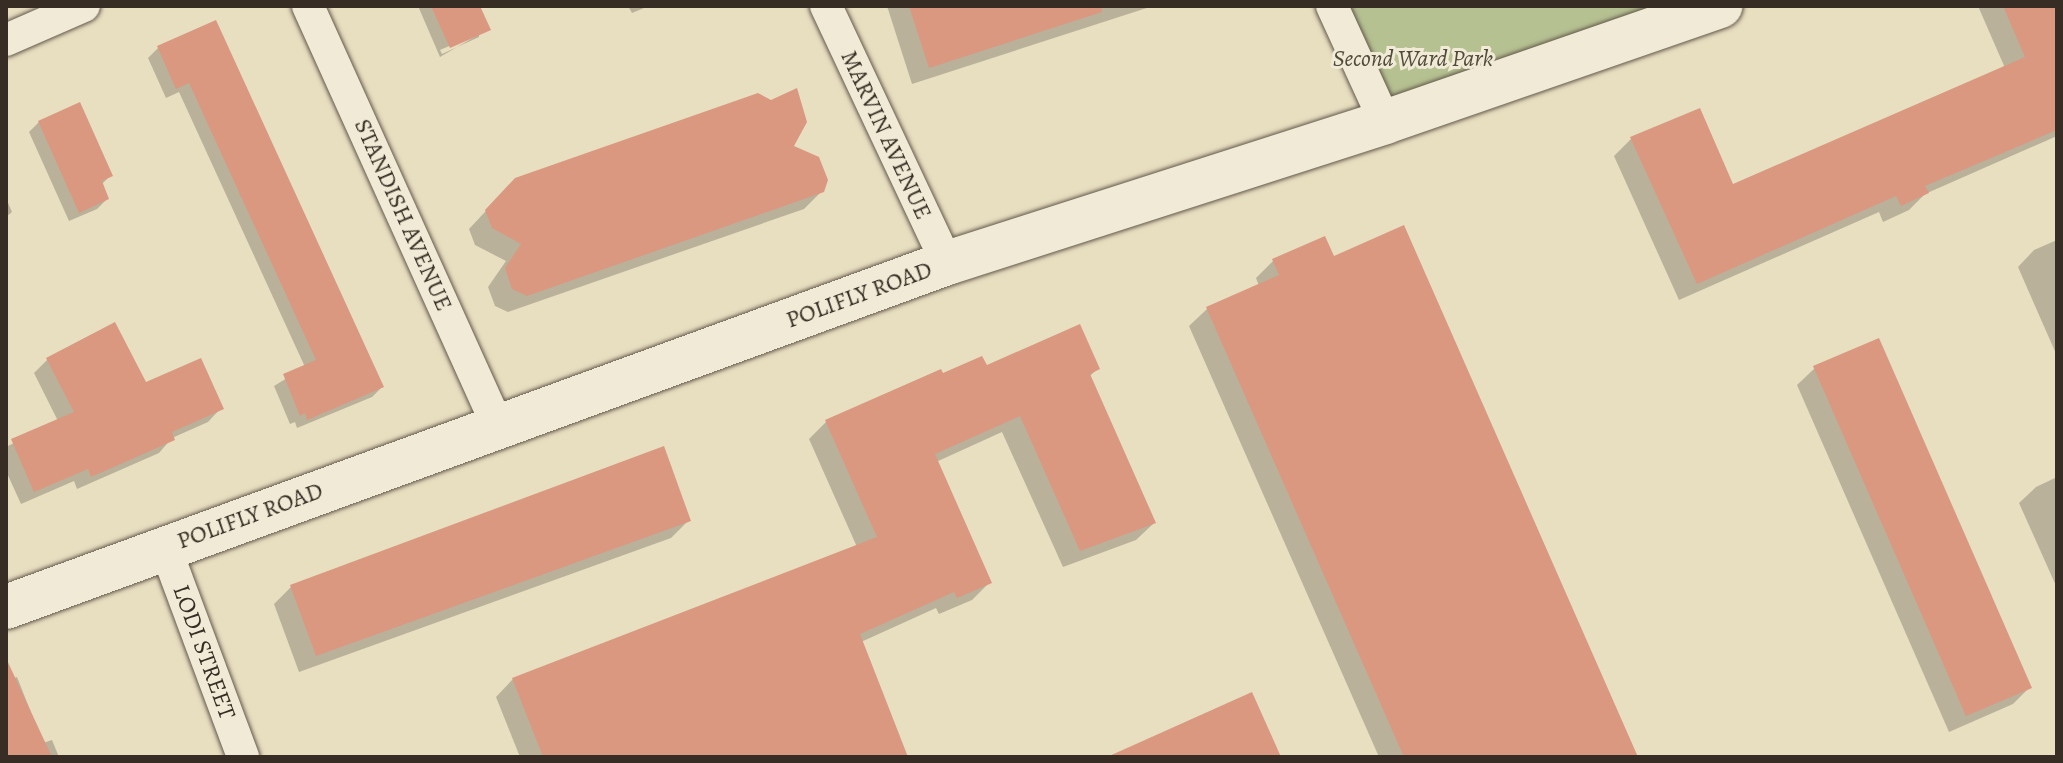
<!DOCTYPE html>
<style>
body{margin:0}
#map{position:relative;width:2063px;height:763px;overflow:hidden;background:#e8dec0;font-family:Alegreya,serif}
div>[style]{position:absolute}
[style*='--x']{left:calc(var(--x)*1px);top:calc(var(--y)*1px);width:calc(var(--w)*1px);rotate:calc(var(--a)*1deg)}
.green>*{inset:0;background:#b6c192}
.shadow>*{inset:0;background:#0003}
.building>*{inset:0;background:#da9880}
.roads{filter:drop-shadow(0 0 2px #63594b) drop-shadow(0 0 2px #63594b)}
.street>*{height:32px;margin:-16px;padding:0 16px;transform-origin:16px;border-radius:16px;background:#f0ead6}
.secondary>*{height:44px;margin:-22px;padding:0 22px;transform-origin:22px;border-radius:22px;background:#f0ead6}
span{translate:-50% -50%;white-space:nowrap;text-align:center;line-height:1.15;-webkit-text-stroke:6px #f0ead6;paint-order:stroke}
.park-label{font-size:24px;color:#504b3a;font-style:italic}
.street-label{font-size:24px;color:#372d24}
.frame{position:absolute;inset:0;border:8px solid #372d24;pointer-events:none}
</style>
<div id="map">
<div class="green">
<div style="clip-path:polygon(1332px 6px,1720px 6px,1385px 122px)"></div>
</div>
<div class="shadow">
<div style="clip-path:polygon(evenodd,418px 6px,478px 6px,488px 29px,440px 57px,418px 6px,479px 33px,479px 37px,442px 54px,440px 50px,479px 33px)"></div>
<div style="clip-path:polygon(628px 6px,649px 6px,632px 13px)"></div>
<div style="clip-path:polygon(887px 6px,1153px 6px,912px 84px)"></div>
<div style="clip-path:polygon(1978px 6px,2057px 6px,2057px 136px,1925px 194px,1909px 210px,1883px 222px,1879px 212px,1679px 300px,1614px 156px,1632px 138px,1732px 187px,2005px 68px)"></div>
<div style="clip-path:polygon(215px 23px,382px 387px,372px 397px,297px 428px,295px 422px,290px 424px,274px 386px,305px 367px,179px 92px,166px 98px,148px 58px,158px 48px)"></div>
<div style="clip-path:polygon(39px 122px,110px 176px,101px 185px,107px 199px,97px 209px,69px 221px,29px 132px)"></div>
<div style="clip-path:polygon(791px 147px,822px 191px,804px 209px,508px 312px,495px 306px,488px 287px,506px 261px,475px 245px,469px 229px,498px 198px)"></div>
<div style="clip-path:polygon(6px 198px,12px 212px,6px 217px)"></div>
<div style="clip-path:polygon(2057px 240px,2057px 356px,2018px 267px,2034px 250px)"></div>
<div style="clip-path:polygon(1333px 258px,1636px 757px,1379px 757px,1189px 326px,1207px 309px,1259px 286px,1256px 278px,1273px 261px)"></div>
<div style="clip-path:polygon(48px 359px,145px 385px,221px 408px,208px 422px,172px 438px,159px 453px,77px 489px,74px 481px,21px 504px,6px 471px,6px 447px,58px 421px,34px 373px)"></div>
<div style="clip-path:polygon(986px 368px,1098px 368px,1089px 377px,1154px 523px,1136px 540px,1063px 567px,1002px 432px,936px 462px,990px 582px,972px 600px,939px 614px,936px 608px,861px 642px,906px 757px,520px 757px,496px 697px,513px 679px,857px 547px,809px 439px,826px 422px,942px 376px)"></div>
<div style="clip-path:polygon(1815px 368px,2030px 687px,2013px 704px,1949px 732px,1797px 385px)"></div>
<div style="clip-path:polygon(2057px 477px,2057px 588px,2019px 503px,2036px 487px)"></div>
<div style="clip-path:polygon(689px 520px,671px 538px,299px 672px,274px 604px,291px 587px)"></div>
<div style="clip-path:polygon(17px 677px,43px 743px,52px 740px,59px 757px,6px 757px,6px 681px)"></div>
</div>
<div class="building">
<div style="clip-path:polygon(431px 6px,480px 6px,491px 30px,450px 48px)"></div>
<div style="clip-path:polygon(909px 6px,1101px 6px,1102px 12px,929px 68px)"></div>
<div style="clip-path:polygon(2003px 6px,2057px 6px,2057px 130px,1925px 186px,1929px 193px,1901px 206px,1896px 196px,1697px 284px,1630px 137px,1700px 108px,1733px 184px,2025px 57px)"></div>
<div style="clip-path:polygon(216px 20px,384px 387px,307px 420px,305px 413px,300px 416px,283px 374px,316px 360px,189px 83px,176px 89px,157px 46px)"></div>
<div style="clip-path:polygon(797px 88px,807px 122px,794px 146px,819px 157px,828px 180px,824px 192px,527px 296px,512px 289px,505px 268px,521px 244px,492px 228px,485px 210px,515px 178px,758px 93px,771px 100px)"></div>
<div style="clip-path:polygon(80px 102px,113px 176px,102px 181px,109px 199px,79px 213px,38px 121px)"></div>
<div style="clip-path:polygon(1404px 225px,1638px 757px,1404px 757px,1206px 307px,1279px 275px,1272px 259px,1325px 236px,1334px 256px)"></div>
<div style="clip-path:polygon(115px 322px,146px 382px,201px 358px,224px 409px,172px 432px,175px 440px,91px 477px,88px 469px,34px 492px,11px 439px,74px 412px,46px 358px)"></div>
<div style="clip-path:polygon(1080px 324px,1100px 369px,1090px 374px,1156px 523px,1080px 551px,1020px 416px,935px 454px,992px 583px,957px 598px,954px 592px,860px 634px,908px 757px,543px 757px,512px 678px,877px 537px,825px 420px,941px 369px,943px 373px,982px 356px,987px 365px)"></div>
<div style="clip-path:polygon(1879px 338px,2032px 688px,1966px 716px,1813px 366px)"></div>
<div style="clip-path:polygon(664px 446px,691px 521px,316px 656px,290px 585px)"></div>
<div style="clip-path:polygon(6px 658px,52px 757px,6px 757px)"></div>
<div style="clip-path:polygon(1252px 692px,1281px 757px,1107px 757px)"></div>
</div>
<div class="roads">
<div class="street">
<div style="--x:308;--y:6;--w:459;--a:65.7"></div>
<div style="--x:826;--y:6;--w:284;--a:64.8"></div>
<div style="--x:1332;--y:6;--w:128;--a:65.4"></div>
<div style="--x:6;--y:40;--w:85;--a:-23.6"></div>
<div style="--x:165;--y:547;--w:224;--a:69.6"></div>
</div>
<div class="secondary">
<div style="--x:6;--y:607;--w:1002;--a:-20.08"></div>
<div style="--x:947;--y:263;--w:460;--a:-17.8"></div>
<div style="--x:1385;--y:122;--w:355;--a:-19.1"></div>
</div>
</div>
<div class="park-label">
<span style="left:1413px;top:59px">Second Ward Park</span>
</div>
<div class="street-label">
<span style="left:886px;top:135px;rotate:65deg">MARVIN AVENUE</span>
<span style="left:403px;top:215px;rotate:66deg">STANDISH AVENUE</span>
<span style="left:859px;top:295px;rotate:-20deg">POLIFLY ROAD</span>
<span style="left:250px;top:516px;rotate:-20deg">POLIFLY ROAD</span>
<span style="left:204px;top:652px;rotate:70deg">LODI STREET</span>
</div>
<div class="frame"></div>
</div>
